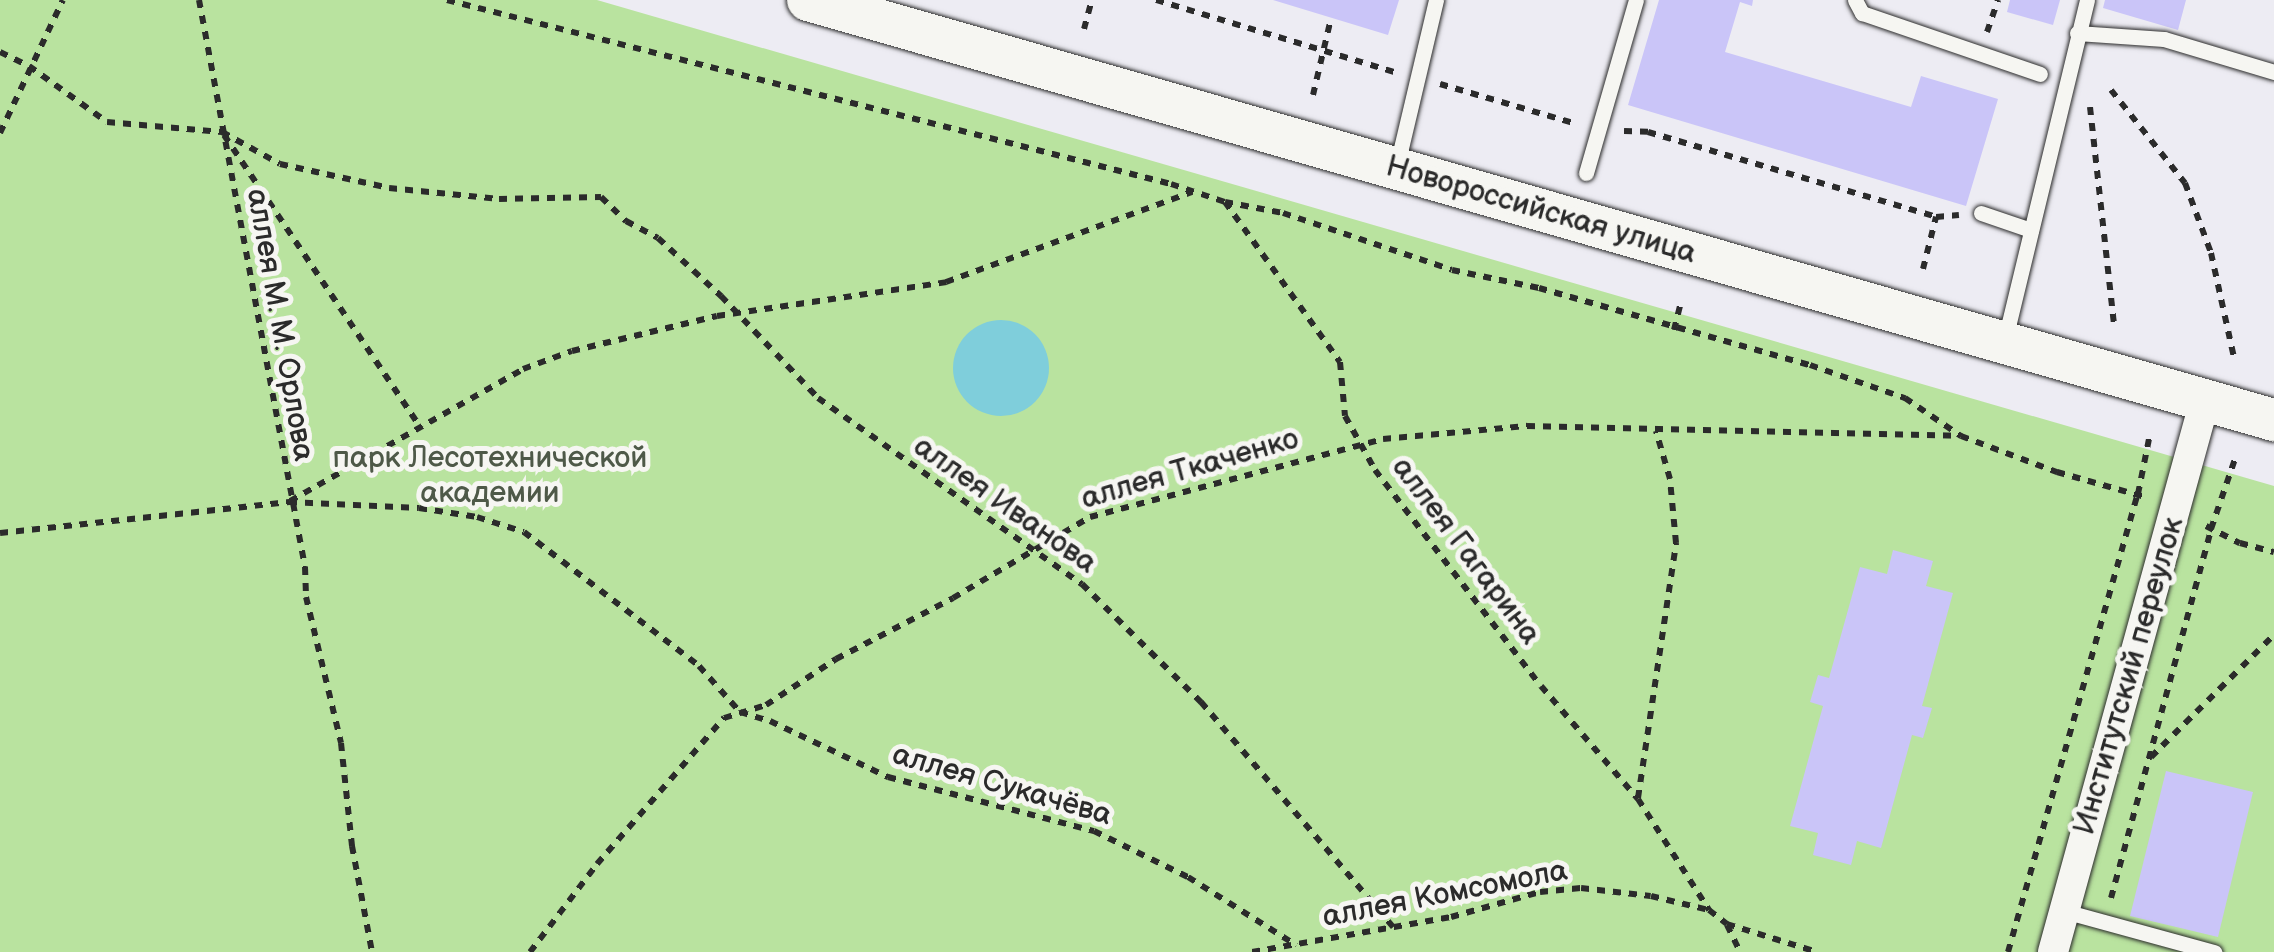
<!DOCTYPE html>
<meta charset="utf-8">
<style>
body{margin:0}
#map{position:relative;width:2274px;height:952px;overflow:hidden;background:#edecf3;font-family:"Balsamiq Sans",sans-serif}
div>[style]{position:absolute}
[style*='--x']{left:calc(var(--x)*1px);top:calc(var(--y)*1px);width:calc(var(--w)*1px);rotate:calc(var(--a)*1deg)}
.green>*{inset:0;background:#b9e39f}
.water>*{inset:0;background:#7fcedb}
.round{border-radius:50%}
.building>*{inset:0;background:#cac5f8}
.path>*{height:6px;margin-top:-3px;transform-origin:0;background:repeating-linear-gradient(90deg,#2b2b2b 0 8px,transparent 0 16px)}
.roads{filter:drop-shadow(0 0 2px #2b2b2b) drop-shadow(0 0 2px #2b2b2b)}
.lane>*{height:15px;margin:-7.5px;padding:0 7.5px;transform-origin:7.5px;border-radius:7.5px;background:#f6f6f2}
.street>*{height:30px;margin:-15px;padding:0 15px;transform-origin:15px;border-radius:15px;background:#f6f6f2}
.secondary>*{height:42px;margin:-21px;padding:0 21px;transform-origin:21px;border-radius:21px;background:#f6f6f2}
span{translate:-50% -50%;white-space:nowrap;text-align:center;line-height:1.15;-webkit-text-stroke:10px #f6f6f2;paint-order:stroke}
.street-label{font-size:30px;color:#2b2b2b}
.park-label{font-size:30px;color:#4e5948}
</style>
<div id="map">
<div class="green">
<div style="clip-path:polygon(0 0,597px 0,2274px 486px,2274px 952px,0 952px)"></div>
</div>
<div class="water">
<div class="round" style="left:953px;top:320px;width:96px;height:96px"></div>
</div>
<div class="building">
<div style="clip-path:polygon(1273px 0,1399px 0,1388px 35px)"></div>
<div style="clip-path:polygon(1659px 0,1753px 0,1752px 6px,1740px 2px,1725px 52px,1911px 107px,1921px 76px,1998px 99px,1966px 206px,1628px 105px)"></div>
<div style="clip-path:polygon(2010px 0,2060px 0,2053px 25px,2007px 12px)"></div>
<div style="clip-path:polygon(2105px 0,2186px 0,2178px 30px,2103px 8px)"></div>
<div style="clip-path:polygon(1893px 550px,1933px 561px,1926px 586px,1953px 593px,1922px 706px,1932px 708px,1923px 738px,1912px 735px,1881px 848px,1857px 841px,1851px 865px,1813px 855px,1818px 833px,1790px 826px,1823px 706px,1810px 702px,1818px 675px,1829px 678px,1860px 567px,1887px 574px)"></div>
<div style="clip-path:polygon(2166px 771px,2253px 792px,2218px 937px,2130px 916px)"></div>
</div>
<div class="path">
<div style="--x:199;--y:0;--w:577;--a:79.41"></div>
<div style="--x:305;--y:567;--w:30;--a:88"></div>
<div style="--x:306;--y:597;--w:150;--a:76.5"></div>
<div style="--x:341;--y:743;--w:104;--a:83.9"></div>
<div style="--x:352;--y:846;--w:108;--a:79.3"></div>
<div style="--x:447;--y:0;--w:747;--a:14.26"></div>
<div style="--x:1171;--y:184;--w:57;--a:18.4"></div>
<div style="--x:1225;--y:202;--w:59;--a:10.7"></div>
<div style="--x:1283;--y:213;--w:178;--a:18.6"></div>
<div style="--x:1452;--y:270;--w:89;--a:11.7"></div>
<div style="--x:1539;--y:288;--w:282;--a:15.9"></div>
<div style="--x:1810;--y:365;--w:101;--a:19.2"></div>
<div style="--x:1905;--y:398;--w:68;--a:34.2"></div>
<div style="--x:1961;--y:436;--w:103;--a:20.6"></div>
<div style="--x:2057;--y:472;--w:91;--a:15.9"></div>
<div style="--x:1156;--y:0;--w:250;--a:16.8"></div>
<div style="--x:1084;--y:29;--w:30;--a:-75"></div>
<div style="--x:1987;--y:32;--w:34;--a:-71"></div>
<div style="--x:0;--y:52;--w:32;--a:26"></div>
<div style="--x:29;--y:66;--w:96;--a:35.7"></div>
<div style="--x:107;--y:122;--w:115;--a:5"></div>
<div style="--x:222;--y:132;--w:66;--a:28.9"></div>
<div style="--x:280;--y:164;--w:112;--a:12.4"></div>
<div style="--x:389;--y:188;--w:111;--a:5.7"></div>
<div style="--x:499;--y:199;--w:102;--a:-1.1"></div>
<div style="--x:601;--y:197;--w:35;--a:44"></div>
<div style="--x:626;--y:221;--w:36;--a:28"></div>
<div style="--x:658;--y:238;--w:86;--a:42.6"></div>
<div style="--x:721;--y:296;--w:141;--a:46.4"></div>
<div style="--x:818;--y:398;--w:323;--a:35.2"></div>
<div style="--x:1082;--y:584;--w:168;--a:44.8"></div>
<div style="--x:1201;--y:702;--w:296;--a:49.5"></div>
<div style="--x:1440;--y:84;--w:143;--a:16.3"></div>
<div style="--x:2111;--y:90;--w:119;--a:51.5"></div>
<div style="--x:2185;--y:183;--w:75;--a:69.6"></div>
<div style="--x:2211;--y:253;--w:107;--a:77.6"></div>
<div style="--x:1313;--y:95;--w:79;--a:-76.8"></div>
<div style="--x:2090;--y:107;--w:218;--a:83.7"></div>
<div style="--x:1624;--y:131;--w:24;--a:2"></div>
<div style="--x:1648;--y:132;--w:300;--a:16.4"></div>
<div style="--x:1936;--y:217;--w:23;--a:-5"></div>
<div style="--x:0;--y:133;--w:147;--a:-64.7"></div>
<div style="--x:224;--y:135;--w:353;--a:56.1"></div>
<div style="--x:1225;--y:202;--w:197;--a:54.3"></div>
<div style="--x:1340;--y:362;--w:54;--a:84.7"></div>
<div style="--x:1345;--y:416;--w:62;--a:60.9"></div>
<div style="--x:1375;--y:470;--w:272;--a:52.5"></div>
<div style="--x:1541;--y:686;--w:149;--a:49.4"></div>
<div style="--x:1638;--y:799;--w:132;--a:57.4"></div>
<div style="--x:1923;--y:269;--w:54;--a:-76"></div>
<div style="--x:1674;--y:330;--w:30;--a:-76"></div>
<div style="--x:290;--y:501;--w:268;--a:-29.5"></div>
<div style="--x:523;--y:369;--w:52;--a:-20.2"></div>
<div style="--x:572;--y:351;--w:149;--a:-13.6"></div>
<div style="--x:717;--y:316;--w:232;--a:-8.4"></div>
<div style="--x:946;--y:282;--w:262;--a:-20.1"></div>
<div style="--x:2206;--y:526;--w:38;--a:27"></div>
<div style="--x:2240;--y:543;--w:35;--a:15"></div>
<div style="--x:0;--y:533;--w:291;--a:-6.1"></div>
<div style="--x:289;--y:502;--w:130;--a:2.6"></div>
<div style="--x:419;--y:508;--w:59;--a:8.8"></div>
<div style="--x:477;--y:517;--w:49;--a:17.7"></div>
<div style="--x:524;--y:532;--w:220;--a:37.4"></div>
<div style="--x:699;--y:666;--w:62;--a:48.3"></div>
<div style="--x:740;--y:712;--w:31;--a:17"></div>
<div style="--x:770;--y:721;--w:131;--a:25.4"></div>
<div style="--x:888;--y:777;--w:213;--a:14.7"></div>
<div style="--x:1094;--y:831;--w:105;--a:26.1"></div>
<div style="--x:1188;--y:877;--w:128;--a:32.2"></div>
<div style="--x:2151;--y:757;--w:173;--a:-44.8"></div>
<div style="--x:1638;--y:798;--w:258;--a:-81.5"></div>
<div style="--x:1676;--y:543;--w:64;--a:-95.4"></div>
<div style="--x:1670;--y:479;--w:50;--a:-106.3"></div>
<div style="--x:2111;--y:898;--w:382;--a:-74.8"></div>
<div style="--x:2211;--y:529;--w:74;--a:-71.1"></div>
<div style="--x:1727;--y:925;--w:30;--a:64"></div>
<div style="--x:530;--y:952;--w:111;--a:-52.7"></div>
<div style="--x:597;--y:864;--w:194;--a:-49"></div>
<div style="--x:724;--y:718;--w:44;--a:-17.2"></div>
<div style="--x:766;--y:705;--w:84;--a:-33.3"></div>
<div style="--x:836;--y:659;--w:132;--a:-27.5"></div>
<div style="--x:953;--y:598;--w:159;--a:-30.6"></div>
<div style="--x:1090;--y:517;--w:303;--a:-14.9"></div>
<div style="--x:1383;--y:439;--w:145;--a:-5.2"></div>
<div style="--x:1527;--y:426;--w:432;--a:1.3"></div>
<div style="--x:1252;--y:952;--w:202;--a:-10"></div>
<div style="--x:1451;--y:917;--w:92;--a:-15.7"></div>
<div style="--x:1540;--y:892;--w:41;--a:-5.6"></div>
<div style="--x:1581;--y:888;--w:70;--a:6.5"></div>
<div style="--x:1651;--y:896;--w:60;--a:13.6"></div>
<div style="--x:1709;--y:910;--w:23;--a:38"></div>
<div style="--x:1727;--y:924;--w:94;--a:17.3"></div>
<div style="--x:2008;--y:952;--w:476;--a:-74.2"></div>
<div style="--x:2138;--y:494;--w:61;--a:-78.7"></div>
</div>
<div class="roads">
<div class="lane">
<div style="--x:1855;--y:0;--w:15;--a:62"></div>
<div style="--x:1862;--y:13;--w:188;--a:18.9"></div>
<div style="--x:2077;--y:33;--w:87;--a:3.9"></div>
<div style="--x:2164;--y:39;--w:115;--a:16.7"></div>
<div style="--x:1397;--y:165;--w:170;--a:-76.7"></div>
<div style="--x:1586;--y:173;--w:180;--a:-73.9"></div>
<div style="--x:1981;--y:213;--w:53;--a:18.8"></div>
<div style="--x:2005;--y:339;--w:349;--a:-76.4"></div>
<div style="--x:2064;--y:911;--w:156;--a:15.3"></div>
</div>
<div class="street">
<div style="--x:2053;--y:952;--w:573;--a:-74.6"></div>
</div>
<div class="secondary">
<div style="--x:808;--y:0;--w:1525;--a:15.99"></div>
</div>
</div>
<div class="street-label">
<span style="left:1541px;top:210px;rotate:16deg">Новороссийская улица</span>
<span style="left:280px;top:325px;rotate:80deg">аллея М. М. Орлова</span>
<span style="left:1190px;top:469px;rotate:-16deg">аллея Ткаченко</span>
<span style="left:1005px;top:505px;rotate:35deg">аллея Иванова</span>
<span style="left:1466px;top:551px;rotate:53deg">аллея Гагарина</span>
<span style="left:2129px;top:676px;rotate:-74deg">Институтский переулок</span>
<span style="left:1002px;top:785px;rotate:16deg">аллея Сукачёва</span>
<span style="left:1445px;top:894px;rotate:-11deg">аллея Комсомола</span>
</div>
<div class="park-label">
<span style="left:490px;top:475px">парк Лесотехнической<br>академии</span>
</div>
</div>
